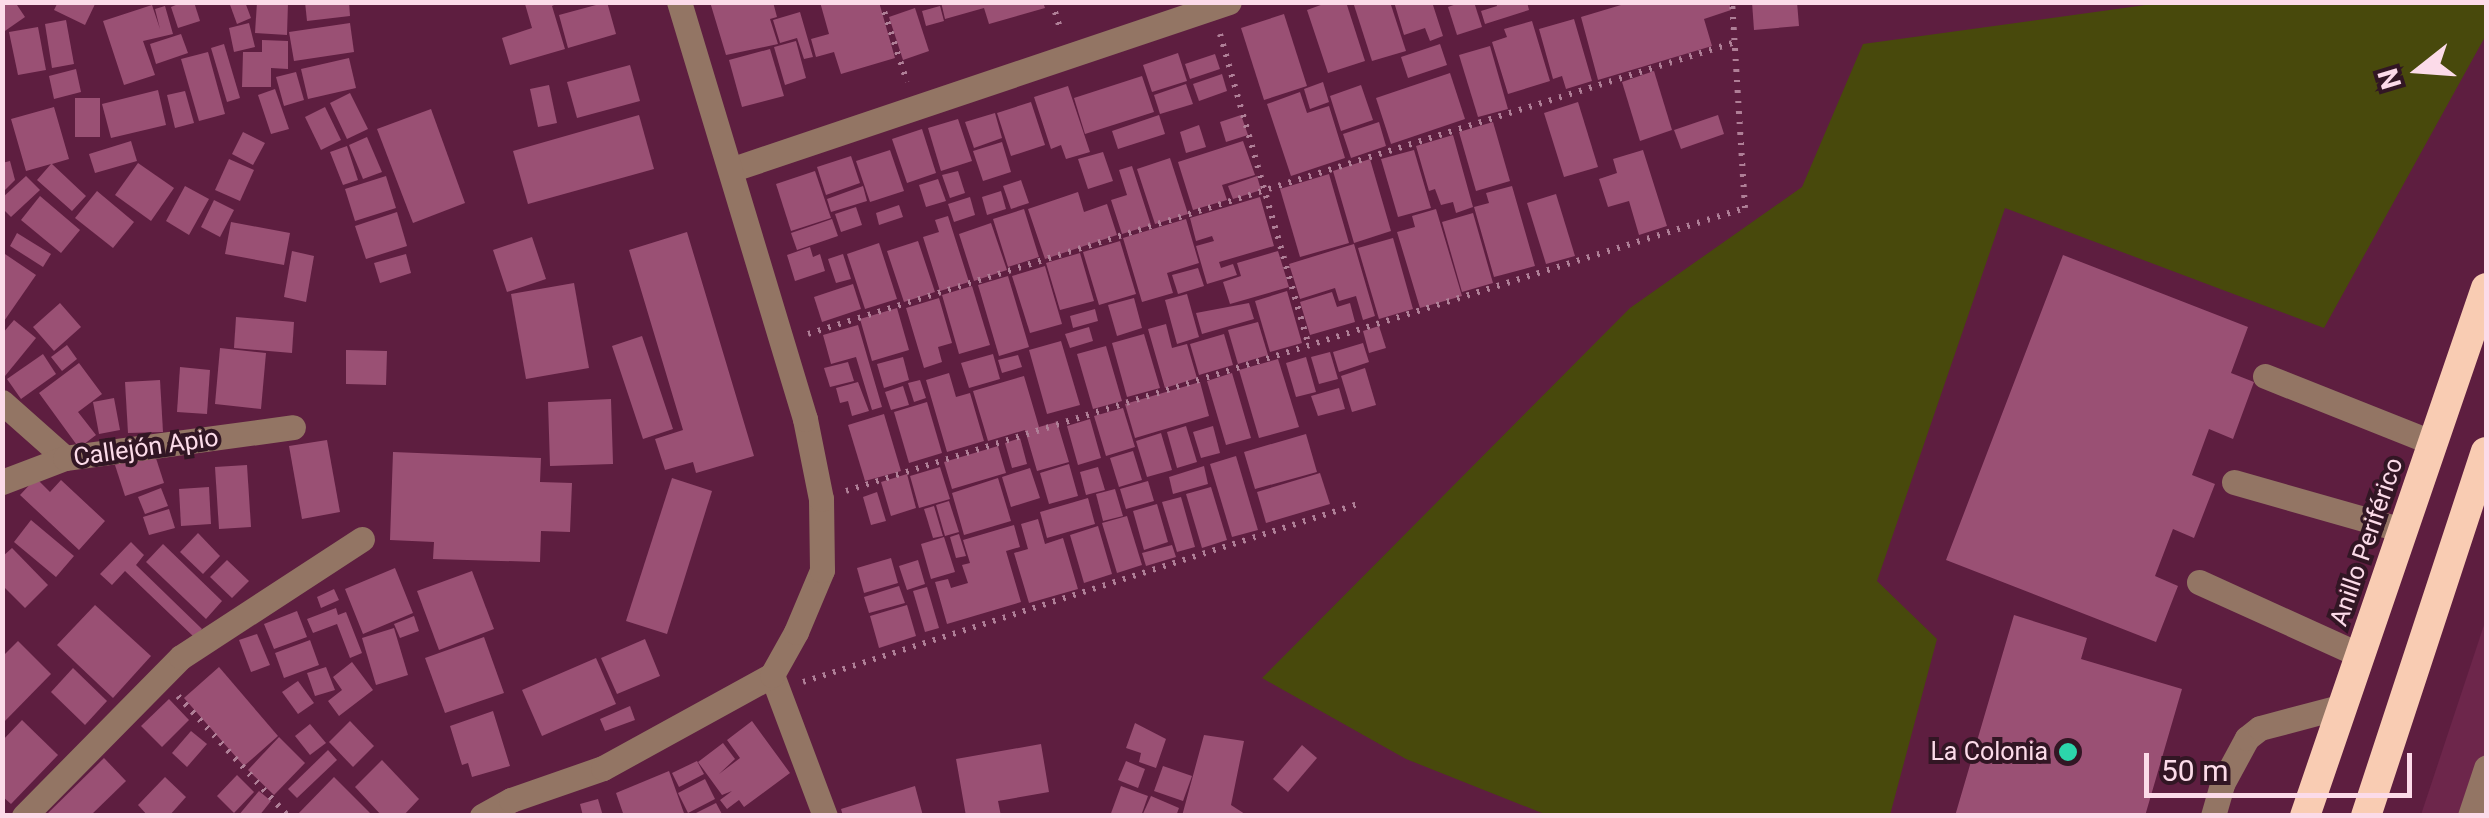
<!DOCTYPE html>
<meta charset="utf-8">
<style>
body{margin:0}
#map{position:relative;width:2489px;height:818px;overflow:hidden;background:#5e1e40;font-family:Roboto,sans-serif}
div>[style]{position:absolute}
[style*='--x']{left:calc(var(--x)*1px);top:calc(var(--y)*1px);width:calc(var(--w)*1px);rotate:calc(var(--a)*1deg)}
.built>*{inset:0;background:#6d264b}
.green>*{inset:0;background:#48490c}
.building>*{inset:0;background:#9a5074}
.path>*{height:6px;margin-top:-3px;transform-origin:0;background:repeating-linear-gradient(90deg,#af7f97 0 2.5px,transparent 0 10.5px)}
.minor>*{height:25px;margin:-12.5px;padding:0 12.5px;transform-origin:12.5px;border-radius:12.5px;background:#937564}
.highway>*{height:30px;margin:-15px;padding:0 15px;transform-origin:15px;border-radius:15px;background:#f9ccb3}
.dots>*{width:28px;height:28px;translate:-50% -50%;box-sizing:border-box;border:5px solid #321624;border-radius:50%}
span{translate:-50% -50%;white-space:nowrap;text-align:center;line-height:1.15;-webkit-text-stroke:8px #321624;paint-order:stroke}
.street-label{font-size:25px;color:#fcdbe9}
.poi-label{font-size:25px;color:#fcdbe9}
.right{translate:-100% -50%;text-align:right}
.frame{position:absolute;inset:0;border:5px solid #fcdbe9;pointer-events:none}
.north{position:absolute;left:2369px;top:20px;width:100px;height:100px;-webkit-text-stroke:8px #321624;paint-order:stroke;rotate:253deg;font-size:28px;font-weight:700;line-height:40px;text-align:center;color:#fcdbe9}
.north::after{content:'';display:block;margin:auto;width:35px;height:45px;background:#fcdbe9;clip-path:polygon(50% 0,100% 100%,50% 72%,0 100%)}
.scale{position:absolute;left:2144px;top:753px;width:268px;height:45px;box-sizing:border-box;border:5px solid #fcdbe9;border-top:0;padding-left:12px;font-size:30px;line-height:35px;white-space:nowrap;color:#fcdbe9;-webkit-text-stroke:8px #321624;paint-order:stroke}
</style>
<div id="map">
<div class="built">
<div style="clip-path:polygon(2486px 619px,2486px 815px,2421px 815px)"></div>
</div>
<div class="green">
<div style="clip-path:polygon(2160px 3px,2486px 3px,2486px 35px,2324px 328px,2005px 208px,1877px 581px,1937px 639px,1890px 815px,1547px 815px,1406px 759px,1262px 678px,1630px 308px,1802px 187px,1863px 44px)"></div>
</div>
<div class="building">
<div style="clip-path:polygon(2px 2px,15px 2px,25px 17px,2px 33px)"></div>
<div style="clip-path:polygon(58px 2px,96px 2px,85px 25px,54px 10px)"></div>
<div style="clip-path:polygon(183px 2px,194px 2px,200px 21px,178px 28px,171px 7px)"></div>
<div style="clip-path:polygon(229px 2px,245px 2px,251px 18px,237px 24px)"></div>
<div style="clip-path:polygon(257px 2px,288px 2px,287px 35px,255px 33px)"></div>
<div style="clip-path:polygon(305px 2px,349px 2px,350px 16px,307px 21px)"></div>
<div style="clip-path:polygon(532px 2px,560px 2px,552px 6px,565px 49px,510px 65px,502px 38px,532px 28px,525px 4px)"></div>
<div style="clip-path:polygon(607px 2px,616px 34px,568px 48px,559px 15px)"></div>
<div style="clip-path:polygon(710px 2px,773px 2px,777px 17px,770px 19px,778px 44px,726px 55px)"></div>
<div style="clip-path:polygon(820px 2px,879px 2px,895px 58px,841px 74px,834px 52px,816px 57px,811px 39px,829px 34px)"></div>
<div style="clip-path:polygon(941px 2px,1043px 2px,1045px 8px,989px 24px,984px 8px,945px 19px)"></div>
<div style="clip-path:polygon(1329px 2px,1346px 2px,1365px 61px,1328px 73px,1307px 10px)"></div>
<div style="clip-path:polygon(1353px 2px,1390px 2px,1406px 51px,1372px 61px)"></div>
<div style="clip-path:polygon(1394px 2px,1432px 2px,1443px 36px,1430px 41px,1425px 28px,1404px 35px)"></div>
<div style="clip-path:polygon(1462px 2px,1474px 2px,1482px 27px,1457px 35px,1448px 7px)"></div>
<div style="clip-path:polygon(1496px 2px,1527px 2px,1529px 10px,1485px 24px,1481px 11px,1497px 6px)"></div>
<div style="clip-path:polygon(1631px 2px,1729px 2px,1731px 10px,1704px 19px,1712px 46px,1598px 80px,1581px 17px)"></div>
<div style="clip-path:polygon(1752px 2px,1797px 2px,1799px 26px,1754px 30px)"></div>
<div style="clip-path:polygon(152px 5px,160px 29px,155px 9px,165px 6px,173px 34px,143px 41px,155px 75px,124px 85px,103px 21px)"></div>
<div style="clip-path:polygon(940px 6px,944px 21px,926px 26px,922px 11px)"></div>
<div style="clip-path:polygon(915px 8px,929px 51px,903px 60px,889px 17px)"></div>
<div style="clip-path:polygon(800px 12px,813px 57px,804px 59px,797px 38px,780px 43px,773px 20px)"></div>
<div style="clip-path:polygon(1284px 14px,1307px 86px,1264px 100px,1241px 28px)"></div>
<div style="clip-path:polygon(1574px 19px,1592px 81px,1566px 89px,1562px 76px,1553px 79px,1539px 29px)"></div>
<div style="clip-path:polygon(66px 20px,74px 64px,52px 68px,45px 24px)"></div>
<div style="clip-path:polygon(1532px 21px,1550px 81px,1508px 94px,1492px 42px,1507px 37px,1504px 29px)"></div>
<div style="clip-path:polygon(249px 23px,255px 47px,234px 52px,229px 28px)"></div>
<div style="clip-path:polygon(350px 23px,354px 52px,294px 61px,289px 32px)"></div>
<div style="clip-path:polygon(38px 27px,46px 70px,18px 75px,9px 32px)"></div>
<div style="clip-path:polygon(181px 34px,188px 53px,156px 64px,150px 44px)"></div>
<div style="clip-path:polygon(262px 40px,288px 41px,288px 69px,271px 68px,271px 87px,242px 87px,243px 52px,262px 52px)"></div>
<div style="clip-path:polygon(796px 41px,806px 78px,785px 85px,774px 47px)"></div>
<div style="clip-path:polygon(224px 44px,240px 98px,227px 102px,211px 48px)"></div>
<div style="clip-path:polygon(1440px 44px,1447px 65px,1408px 78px,1401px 57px)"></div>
<div style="clip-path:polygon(1490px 46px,1508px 109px,1478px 117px,1459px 55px)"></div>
<div style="clip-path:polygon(770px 49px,784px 96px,742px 107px,729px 60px)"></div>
<div style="clip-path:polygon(208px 52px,225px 114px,199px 121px,181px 59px)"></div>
<div style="clip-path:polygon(1178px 53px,1187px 81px,1152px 92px,1143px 65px)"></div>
<div style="clip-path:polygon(1215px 54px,1220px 69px,1190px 79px,1185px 64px)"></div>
<div style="clip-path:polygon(349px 58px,356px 88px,308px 99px,301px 69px)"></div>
<div style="clip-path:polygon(630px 65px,640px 101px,577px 118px,567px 82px)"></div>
<div style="clip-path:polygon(76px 69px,81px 92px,54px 99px,49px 76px)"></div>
<div style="clip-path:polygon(1654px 71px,1672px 130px,1640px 141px,1622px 82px)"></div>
<div style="clip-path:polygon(296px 72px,304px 100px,284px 106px,276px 77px)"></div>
<div style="clip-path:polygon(1450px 73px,1465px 119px,1391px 144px,1376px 98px)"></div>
<div style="clip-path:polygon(1222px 74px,1227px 91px,1199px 101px,1193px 84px)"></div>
<div style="clip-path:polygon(1142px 76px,1154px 112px,1085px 134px,1074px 98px)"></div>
<div style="clip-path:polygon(1323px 82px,1329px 102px,1310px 109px,1304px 89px)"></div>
<div style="clip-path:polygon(1186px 84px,1193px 104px,1160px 114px,1154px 95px)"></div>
<div style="clip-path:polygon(549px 85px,557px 123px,538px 127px,530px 89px)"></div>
<div style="clip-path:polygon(1361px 85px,1373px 120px,1341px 131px,1330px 96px)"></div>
<div style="clip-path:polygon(1068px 86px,1090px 152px,1066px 159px,1061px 145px,1051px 149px,1034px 97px)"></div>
<div style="clip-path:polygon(275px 89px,289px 129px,271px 134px,258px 95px)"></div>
<div style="clip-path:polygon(158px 90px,166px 125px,111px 138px,102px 104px)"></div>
<div style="clip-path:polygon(185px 91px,194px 123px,175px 128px,167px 95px)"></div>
<div style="clip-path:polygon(1300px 92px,1307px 113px,1329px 106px,1345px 158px,1291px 176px,1267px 104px)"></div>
<div style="clip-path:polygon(350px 93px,368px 129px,347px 139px,330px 103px)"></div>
<div style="clip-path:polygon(75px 98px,100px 98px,100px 137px,75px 137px)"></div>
<div style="clip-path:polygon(1031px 102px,1045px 145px,1011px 156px,997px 113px)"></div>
<div style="clip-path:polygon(1578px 102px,1598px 167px,1564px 177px,1544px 113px)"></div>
<div style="clip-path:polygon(54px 107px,69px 159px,52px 164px,86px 196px,72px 211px,37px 180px,51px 164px,26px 171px,11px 119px)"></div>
<div style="clip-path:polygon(325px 107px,341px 140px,321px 150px,305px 117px)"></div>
<div style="clip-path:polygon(431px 109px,465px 203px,413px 223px,377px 129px)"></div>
<div style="clip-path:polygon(995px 113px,1002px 138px,974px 148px,965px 122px)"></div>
<div style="clip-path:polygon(639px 115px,654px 169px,528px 204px,513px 151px)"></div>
<div style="clip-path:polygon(1159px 115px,1165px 134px,1118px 149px,1112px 131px)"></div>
<div style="clip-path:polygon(1241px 115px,1248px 135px,1226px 142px,1220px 122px)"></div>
<div style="clip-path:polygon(1718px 115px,1724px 134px,1681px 149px,1674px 130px)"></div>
<div style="clip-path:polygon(958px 119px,972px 161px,941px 171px,928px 128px)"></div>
<div style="clip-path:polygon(1379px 122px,1386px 146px,1351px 158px,1343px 134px)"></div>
<div style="clip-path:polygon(1493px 122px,1510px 181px,1476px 191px,1459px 132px)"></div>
<div style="clip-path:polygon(1199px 125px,1206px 147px,1186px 153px,1180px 132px)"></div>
<div style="clip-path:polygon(922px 129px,936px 173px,907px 183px,892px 139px)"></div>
<div style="clip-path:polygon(243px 132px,265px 143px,253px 165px,232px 154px)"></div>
<div style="clip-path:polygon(1453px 135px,1473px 207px,1456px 213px,1453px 202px,1441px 205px,1435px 189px,1429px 191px,1416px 146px)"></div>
<div style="clip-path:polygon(367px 137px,382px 172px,363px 179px,349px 145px)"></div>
<div style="clip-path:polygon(131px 141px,137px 161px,95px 173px,89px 154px)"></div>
<div style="clip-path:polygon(1243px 141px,1255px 175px,1222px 185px,1227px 200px,1193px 210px,1178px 162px)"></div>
<div style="clip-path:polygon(1002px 142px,1011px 172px,983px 181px,973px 151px)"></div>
<div style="clip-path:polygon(347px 146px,358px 180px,343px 185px,330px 152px)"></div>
<div style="clip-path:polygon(890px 150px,904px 191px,870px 202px,856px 161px)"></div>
<div style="clip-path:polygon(1414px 150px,1431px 208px,1398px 217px,1381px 159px)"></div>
<div style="clip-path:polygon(1643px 150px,1667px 226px,1639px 235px,1629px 201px,1608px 207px,1599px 179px,1617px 173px,1613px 159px)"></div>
<div style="clip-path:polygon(1103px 152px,1113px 181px,1088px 189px,1078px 159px)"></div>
<div style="clip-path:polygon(851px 156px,860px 183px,826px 195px,817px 167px)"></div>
<div style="clip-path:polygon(1170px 158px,1188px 214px,1155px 224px,1137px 169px)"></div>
<div style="clip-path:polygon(229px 159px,254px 170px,240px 201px,215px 190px)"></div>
<div style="clip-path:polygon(1370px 159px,1391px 231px,1354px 243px,1333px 171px)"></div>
<div style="clip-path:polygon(10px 161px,15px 180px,2px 193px,2px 163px)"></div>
<div style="clip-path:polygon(138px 163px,174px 188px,151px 221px,115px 195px)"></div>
<div style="clip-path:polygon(1132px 166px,1151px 225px,1122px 234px,1111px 200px,1127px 195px,1119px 170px)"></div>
<div style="clip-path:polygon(815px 171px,831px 218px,791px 231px,776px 184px)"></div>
<div style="clip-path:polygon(958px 171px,965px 193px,950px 198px,942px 175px)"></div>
<div style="clip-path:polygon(1329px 174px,1349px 243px,1300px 257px,1280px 189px)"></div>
<div style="clip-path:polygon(26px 176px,40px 190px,11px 217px,2px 208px,2px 198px)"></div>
<div style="clip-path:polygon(386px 176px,396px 208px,355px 221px,345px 189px)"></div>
<div style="clip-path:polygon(1257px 176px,1261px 190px,1233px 199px,1228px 186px)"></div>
<div style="clip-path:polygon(938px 179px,946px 201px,926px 207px,919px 185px)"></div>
<div style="clip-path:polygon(1021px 180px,1029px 203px,1011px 209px,1003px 186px)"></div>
<div style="clip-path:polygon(185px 186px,209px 199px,189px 235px,166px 221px)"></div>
<div style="clip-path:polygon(863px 186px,867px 201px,831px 212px,827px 199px)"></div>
<div style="clip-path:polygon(1512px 186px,1535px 266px,1494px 277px,1474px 207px,1489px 203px,1486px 193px)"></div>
<div style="clip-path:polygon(97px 191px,134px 222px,113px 248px,75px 218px)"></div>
<div style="clip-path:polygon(1001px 191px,1006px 209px,987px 215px,982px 197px)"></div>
<div style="clip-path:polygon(1078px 192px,1084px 212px,1107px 204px,1117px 235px,1045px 259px,1028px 209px)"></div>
<div style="clip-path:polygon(1556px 194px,1575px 256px,1546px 264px,1527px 203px)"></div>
<div style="clip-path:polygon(40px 196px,80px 230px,61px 253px,21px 220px)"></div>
<div style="clip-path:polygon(970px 197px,975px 215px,954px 222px,948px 204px)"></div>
<div style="clip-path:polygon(1260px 197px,1274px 246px,1219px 262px,1221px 268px,1233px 264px,1237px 275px,1207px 284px,1196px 246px,1214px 241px,1212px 236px,1196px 241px,1190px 218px)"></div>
<div style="clip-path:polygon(214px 200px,234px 210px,220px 237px,201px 227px)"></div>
<div style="clip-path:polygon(899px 205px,903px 217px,879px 225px,876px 213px)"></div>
<div style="clip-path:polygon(856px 207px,862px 225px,841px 232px,835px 214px)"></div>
<div style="clip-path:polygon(1024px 209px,1039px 257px,1008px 267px,993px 219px)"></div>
<div style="clip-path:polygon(1436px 209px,1462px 296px,1420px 308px,1397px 232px,1415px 227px,1412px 216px)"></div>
<div style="clip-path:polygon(397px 212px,407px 246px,366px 259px,355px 226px)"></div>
<div style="clip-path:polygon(1473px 213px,1493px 283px,1462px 292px,1442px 222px)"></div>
<div style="clip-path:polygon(948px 216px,969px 282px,940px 291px,923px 237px,939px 232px,935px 220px)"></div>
<div style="clip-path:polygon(832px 219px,838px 236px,797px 250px,791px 233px)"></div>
<div style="clip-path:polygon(1186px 219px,1199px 263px,1167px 273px,1173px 293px,1142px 302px,1123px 238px)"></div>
<div style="clip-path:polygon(231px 222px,290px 233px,284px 265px,225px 254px)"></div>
<div style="clip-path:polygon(991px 223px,1007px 270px,974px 281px,959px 234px)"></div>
<div style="clip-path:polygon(687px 232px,754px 456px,696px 473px,693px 462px,665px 470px,655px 439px,683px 430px,629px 250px)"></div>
<div style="clip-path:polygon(17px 233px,51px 254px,43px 267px,10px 246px)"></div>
<div style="clip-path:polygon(532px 237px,546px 279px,507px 292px,493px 250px)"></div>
<div style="clip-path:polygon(1393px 238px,1413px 309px,1379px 319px,1358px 248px)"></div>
<div style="clip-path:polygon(918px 241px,935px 292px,904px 302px,887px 251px)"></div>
<div style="clip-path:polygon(1120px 241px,1136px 294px,1099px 305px,1083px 252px)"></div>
<div style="clip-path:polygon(879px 243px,897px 299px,865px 309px,847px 254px)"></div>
<div style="clip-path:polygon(1354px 244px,1375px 316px,1363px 320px,1356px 296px,1339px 301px,1335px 288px,1300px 299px,1289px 264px)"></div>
<div style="clip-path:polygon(810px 247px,813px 257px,820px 254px,825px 271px,795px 281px,787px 255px)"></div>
<div style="clip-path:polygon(292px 251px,314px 256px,306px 302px,284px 297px)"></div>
<div style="clip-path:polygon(1278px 251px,1289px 287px,1230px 304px,1223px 282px,1241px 276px,1237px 263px)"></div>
<div style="clip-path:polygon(2px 252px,36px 275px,2px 324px)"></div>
<div style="clip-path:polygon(1080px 253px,1094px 301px,1060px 310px,1046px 263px)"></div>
<div style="clip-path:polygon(406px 254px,411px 273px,380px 283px,374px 263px)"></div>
<div style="clip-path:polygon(843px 254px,851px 279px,836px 283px,828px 259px)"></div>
<div style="clip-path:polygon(2063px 255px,2248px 327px,2231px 373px,2254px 382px,2233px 439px,2209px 429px,2192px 475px,2215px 484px,2194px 538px,2173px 529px,2155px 576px,2178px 586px,2156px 642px,1946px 560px)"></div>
<div style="clip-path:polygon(1045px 266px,1062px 324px,1030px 333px,1012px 276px)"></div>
<div style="clip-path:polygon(1198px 268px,1204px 286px,1178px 294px,1172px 275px)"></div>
<div style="clip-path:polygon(1008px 276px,1029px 347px,999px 356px,978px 285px)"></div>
<div style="clip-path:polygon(574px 283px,589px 368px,526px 379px,511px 294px)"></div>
<div style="clip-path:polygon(853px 284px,861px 309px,822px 322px,814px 297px)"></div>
<div style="clip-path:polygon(972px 286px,990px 345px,959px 354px,942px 295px)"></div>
<div style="clip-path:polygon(1287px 291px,1302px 343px,1270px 352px,1255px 301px)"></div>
<div style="clip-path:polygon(1332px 292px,1337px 307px,1350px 303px,1355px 322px,1310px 335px,1300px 302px)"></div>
<div style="clip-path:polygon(1187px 294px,1199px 337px,1177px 344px,1165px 300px)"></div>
<div style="clip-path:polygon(939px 298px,952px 343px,938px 347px,942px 362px,924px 368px,906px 308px)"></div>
<div style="clip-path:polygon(1134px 298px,1142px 328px,1117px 336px,1108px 305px)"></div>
<div style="clip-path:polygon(60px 303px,81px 327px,54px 351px,33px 327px)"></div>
<div style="clip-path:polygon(1249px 303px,1254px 319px,1202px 334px,1196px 313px)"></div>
<div style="clip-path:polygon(897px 308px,909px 350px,872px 361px,860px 319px)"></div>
<div style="clip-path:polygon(1095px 309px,1098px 321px,1073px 328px,1070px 316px)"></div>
<div style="clip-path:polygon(236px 317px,294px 322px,292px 353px,234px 348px)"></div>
<div style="clip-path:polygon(14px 320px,36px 338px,5px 376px,2px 334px)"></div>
<div style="clip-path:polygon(1258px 322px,1268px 355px,1238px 364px,1228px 330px)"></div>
<div style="clip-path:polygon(1166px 324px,1172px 348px,1187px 344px,1197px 378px,1165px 388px,1148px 329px)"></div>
<div style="clip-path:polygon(858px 325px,882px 407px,872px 410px,856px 357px,831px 364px,823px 335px)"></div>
<div style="clip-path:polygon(1379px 326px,1386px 348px,1369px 353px,1363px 331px)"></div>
<div style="clip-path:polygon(1089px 327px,1093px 341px,1070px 348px,1065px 334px)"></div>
<div style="clip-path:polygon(1144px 334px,1160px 388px,1127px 397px,1112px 343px)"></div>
<div style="clip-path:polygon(1224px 334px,1233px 365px,1199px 375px,1190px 344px)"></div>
<div style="clip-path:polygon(642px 336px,673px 429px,643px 439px,612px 346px)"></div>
<div style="clip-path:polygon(1061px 341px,1080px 405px,1047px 414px,1029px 350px)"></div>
<div style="clip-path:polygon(1363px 343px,1369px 362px,1339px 372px,1333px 352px)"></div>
<div style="clip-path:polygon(67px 345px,77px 359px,62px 371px,51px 357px)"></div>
<div style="clip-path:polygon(1106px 346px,1122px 401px,1093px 409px,1077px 354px)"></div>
<div style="clip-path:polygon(220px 348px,266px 353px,261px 409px,215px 404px)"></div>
<div style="clip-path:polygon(346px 350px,387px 351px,386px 385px,346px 384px)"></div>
<div style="clip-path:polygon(1330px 352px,1338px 379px,1319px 384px,1311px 357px)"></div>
<div style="clip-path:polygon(43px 354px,56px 374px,21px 399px,7px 379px)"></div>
<div style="clip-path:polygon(993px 354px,1000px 379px,969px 388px,961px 363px)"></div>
<div style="clip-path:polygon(1018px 355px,1022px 367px,1002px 373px,998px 360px)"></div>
<div style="clip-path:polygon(903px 357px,909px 380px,884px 388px,877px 364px)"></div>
<div style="clip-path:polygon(1306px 357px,1316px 392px,1296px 397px,1286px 363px)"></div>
<div style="clip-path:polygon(1278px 359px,1299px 427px,1259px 438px,1239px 370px)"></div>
<div style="clip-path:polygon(848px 362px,854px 381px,830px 387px,824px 368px)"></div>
<div style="clip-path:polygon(79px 363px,102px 394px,78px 412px,96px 435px,79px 448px,39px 393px)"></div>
<div style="clip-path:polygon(180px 367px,210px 370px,207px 414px,177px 412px)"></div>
<div style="clip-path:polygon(1365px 368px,1376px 405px,1352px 412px,1341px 376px)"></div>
<div style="clip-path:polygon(949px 373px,956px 397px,970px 393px,984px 441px,947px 452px,926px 380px)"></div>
<div style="clip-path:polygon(1232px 373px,1251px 438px,1226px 445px,1207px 381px)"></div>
<div style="clip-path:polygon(1024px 376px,1039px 427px,1057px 422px,1069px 462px,1037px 471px,1025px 430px,988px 441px,973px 391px)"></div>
<div style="clip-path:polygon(160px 380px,163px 432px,128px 433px,125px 382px)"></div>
<div style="clip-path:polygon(920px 380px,926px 398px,914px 402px,908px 383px)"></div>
<div style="clip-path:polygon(858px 382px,869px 411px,852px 416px,848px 401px,840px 403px,836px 388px)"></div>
<div style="clip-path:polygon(1200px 382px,1209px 416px,1135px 438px,1125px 404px)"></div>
<div style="clip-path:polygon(903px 386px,909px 405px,891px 410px,885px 392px)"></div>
<div style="clip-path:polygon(1339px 388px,1345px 409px,1318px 416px,1311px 396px)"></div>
<div style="clip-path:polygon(114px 398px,120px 430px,99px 434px,93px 402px)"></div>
<div style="clip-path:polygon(611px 399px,613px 464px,550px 466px,548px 402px)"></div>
<div style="clip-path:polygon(927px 402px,942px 453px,909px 463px,894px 412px)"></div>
<div style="clip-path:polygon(1123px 408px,1135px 447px,1106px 456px,1094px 416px)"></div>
<div style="clip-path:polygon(884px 414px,901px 471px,865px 481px,848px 425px)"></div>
<div style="clip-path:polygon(1090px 419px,1101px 458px,1078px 465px,1067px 426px)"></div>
<div style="clip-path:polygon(1186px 426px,1197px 462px,1177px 468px,1167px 432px)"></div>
<div style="clip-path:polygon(1213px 426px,1220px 453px,1201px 458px,1193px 432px)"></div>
<div style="clip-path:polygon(1161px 433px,1172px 470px,1147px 477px,1136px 441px)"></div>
<div style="clip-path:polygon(1306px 434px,1317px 472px,1255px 489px,1244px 452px)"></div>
<div style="clip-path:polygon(1020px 438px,1027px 464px,1012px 468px,1005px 443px)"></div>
<div style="clip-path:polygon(327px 440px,340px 512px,302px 519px,289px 446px)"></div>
<div style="clip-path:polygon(998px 446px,1006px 473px,952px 489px,944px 462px)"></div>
<div style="clip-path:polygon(1133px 451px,1142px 480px,1119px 487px,1110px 458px)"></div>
<div style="clip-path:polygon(154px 452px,164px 483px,125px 496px,115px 465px)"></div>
<div style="clip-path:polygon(393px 452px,541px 458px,540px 482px,572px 483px,570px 532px,541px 531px,540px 562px,433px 559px,434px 542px,390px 540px)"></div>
<div style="clip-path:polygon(1236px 456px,1258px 530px,1232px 537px,1210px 464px)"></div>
<div style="clip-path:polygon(1069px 464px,1078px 496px,1049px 504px,1040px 473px)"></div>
<div style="clip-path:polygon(247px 465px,251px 527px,219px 529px,215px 467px)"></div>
<div style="clip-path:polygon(1204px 466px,1208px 484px,1173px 494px,1169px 477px)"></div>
<div style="clip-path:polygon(940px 467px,950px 499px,919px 508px,910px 476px)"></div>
<div style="clip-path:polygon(1098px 467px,1105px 490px,1086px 495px,1080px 472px)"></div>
<div style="clip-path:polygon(1030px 468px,1040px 498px,1011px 507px,1002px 477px)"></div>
<div style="clip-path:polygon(1320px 473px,1330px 504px,1266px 523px,1257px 492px)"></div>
<div style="clip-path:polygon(907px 474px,916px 508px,891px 516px,881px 482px)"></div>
<div style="clip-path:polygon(36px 478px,50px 492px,61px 480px,105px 521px,79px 550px,20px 495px)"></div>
<div style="clip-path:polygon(672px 478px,712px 491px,667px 634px,626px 621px)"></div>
<div style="clip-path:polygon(998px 478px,1011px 521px,964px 535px,952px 493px)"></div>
<div style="clip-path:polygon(1148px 481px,1154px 501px,1126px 509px,1120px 489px)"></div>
<div style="clip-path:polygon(209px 487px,211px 524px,181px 526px,179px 489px)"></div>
<div style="clip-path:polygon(1211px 487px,1227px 540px,1202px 548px,1186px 494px)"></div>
<div style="clip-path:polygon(161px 488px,168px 506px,145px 514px,138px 497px)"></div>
<div style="clip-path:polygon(1115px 489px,1123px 516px,1103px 521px,1096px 494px)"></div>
<div style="clip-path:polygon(877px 492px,886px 521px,871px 525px,863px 497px)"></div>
<div style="clip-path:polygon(1181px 497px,1195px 547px,1177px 552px,1162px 502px)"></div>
<div style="clip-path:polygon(1088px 498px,1095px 524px,1047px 538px,1040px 512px)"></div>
<div style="clip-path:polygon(949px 501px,959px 532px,945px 536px,936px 505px)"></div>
<div style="clip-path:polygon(1157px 504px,1168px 542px,1144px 550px,1133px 511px)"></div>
<div style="clip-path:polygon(934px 506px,943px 536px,933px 538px,924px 509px)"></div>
<div style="clip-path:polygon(169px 509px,175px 528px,149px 535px,143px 517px)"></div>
<div style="clip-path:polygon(1127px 516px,1142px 565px,1117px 573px,1102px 523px)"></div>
<div style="clip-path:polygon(1038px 519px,1045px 544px,1063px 538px,1078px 589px,1029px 603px,1014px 553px,1028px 549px,1021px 524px)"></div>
<div style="clip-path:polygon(31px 520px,74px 556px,56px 577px,14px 542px)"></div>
<div style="clip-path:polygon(1014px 525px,1020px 547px,1006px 551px,1021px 602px,947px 624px,935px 582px,948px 579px,951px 588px,968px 583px,962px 565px,970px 563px,963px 540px)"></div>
<div style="clip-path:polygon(1098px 526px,1112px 574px,1084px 583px,1070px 535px)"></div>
<div style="clip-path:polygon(198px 533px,220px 556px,203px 574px,180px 552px)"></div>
<div style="clip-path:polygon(959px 534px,966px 556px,956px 558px,950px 537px)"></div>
<div style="clip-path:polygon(944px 537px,955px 572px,931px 579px,921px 544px)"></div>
<div style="clip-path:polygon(131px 542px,144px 555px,136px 565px,202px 629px,194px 637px,125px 571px,112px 585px,100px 574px)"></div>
<div style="clip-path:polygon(163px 544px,222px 601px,206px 619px,146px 562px)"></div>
<div style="clip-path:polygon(1172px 545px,1176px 557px,1146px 566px,1142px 553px)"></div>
<div style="clip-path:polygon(12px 548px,48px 585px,25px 608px,2px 585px,2px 557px)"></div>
<div style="clip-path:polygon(891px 558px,898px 583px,864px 593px,857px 568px)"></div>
<div style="clip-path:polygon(227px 560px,249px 581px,232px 598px,210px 577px)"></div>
<div style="clip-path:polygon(918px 560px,925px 584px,907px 590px,899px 566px)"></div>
<div style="clip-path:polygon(395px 568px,413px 613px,363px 634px,345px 589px)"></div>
<div style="clip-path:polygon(472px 571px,494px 629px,439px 650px,417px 591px)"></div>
<div style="clip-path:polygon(899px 586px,905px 603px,869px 613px,864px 597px)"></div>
<div style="clip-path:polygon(927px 587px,939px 628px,925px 632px,913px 591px)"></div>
<div style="clip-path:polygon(334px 589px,339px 600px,321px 608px,317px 597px)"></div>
<div style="clip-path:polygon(95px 605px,151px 656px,113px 698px,57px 645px)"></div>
<div style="clip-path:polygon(907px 605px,916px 636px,879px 648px,870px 616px)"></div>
<div style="clip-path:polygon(336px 608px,338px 615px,346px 612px,362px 653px,350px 658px,337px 624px,313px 633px,307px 619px)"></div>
<div style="clip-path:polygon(297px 611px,307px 637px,274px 649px,264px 624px)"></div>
<div style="clip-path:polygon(2014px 615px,2087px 638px,2081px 659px,2182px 689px,2145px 816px,1955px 816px)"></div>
<div style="clip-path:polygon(414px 616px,419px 631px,400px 638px,394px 624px)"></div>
<div style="clip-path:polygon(394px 628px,408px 675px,376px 685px,362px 638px)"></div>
<div style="clip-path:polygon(257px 634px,270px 665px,251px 672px,239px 640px)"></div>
<div style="clip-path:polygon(484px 637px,504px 693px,445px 713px,425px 658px)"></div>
<div style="clip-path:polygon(645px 639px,660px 676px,617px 694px,601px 658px)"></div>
<div style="clip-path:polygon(310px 640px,319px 665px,284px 678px,275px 653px)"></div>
<div style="clip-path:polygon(18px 641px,51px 674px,2px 724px,2px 657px)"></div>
<div style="clip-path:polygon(596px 658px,616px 704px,542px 736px,522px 690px)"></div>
<div style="clip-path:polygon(352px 662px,373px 690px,339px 716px,328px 701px,342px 690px,333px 677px)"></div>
<div style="clip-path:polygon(219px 667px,278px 736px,244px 766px,184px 698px)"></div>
<div style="clip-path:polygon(326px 667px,335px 690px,315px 696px,307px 673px)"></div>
<div style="clip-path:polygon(73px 668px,107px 701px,85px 725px,51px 692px)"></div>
<div style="clip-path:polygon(298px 681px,314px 703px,298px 714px,282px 692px)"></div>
<div style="clip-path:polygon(169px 699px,189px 720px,162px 747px,141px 726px)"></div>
<div style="clip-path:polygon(630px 706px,635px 720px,605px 731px,600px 719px)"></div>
<div style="clip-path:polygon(493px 711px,510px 766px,472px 777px,468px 763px,462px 765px,450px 726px)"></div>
<div style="clip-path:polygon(22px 720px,58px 755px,11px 804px,2px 796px,2px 741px)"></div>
<div style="clip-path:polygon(350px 721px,374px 746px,353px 767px,329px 742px)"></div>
<div style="clip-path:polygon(752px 721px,790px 773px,744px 807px,739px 800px,727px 809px,720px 800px,732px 791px,722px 795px,698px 762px,723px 743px,735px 759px,719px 774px,740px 758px,727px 740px)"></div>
<div style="clip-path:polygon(1135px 723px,1166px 739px,1156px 768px,1139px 762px,1141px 753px,1126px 748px)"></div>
<div style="clip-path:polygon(310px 724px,326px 743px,310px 755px,295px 736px)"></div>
<div style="clip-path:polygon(191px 731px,207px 744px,187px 767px,172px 753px)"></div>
<div style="clip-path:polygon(1204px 735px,1244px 741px,1231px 805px,1248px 816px,1182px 816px)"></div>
<div style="clip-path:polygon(279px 737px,305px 763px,274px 795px,248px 770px)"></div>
<div style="clip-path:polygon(1041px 744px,1049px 792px,998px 801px,1001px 816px,966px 816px,956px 759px)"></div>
<div style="clip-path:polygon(1302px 745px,1317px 758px,1288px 792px,1273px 779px)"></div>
<div style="clip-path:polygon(328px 750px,337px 760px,297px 798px,288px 789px)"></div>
<div style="clip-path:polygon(104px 758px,126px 781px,90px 816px,45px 816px)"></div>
<div style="clip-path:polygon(382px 760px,419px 799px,403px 816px,382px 816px,355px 787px)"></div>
<div style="clip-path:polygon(697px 761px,704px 774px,679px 787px,672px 773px)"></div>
<div style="clip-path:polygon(1126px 761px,1145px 769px,1138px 788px,1118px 780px)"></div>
<div style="clip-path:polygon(1163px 766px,1192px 776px,1183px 801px,1154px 791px)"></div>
<div style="clip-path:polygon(669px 771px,685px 816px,624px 816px,616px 793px)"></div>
<div style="clip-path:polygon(237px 775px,254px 792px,234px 813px,217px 796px)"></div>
<div style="clip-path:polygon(165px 777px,186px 797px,169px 816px,148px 816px,138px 805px)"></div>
<div style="clip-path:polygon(334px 777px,373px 816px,296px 816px)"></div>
<div style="clip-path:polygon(705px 779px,715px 799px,688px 813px,678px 793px)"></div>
<div style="clip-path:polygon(915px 786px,923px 816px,843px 816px,841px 809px)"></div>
<div style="clip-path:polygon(1121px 786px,1148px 796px,1141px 816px,1110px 816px)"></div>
<div style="clip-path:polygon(259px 791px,271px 801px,259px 816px,238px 816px)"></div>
<div style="clip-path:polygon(1151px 796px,1179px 808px,1176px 816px,1142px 816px)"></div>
<div style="clip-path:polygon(598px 799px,603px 816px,583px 816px,580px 804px)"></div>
<div style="clip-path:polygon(716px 803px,723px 816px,690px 816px)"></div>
</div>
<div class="path">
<div style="--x:881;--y:2;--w:84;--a:72"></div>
<div style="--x:1052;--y:2;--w:30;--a:73"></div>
<div style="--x:1220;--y:34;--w:324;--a:74.1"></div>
<div style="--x:808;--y:334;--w:972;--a:-17.48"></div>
<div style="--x:846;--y:491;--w:942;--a:-17.47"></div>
<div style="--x:1745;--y:208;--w:206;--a:-93.6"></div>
<div style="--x:803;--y:682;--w:583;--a:-17.78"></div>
<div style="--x:178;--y:696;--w:163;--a:47.5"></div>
</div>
<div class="minor">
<div style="--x:733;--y:169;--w:523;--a:-18.61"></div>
<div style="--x:2265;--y:376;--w:181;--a:21.7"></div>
<div style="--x:2;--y:402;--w:84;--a:41.6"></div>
<div style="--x:2;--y:482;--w:67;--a:-20.9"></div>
<div style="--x:65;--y:458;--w:230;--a:-7.7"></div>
<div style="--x:2234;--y:482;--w:176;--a:15.9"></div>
<div style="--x:2199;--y:582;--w:177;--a:24.4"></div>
<div style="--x:772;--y:675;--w:151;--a:69.4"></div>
<div style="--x:24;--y:816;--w:223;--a:-45.4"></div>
<div style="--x:181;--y:657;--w:216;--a:-33.1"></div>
<div style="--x:482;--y:816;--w:33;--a:-29"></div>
<div style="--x:511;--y:800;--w:97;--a:-19.2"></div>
<div style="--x:603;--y:768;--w:193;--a:-28.8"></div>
<div style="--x:772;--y:675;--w:49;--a:-60.8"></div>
<div style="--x:796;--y:632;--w:67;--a:-67.2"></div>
<div style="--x:822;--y:570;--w:71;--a:-90.8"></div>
<div style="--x:821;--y:499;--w:82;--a:-101.3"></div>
<div style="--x:805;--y:419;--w:436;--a:-106.8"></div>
<div style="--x:2213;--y:816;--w:33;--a:-74"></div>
<div style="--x:2222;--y:784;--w:52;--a:-61.5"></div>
<div style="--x:2247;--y:738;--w:16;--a:-38"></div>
<div style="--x:2260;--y:728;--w:86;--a:-14.8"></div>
<div style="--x:2470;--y:816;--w:51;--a:-71.6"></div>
</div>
<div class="highway">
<div style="--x:2305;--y:816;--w:558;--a:-71.08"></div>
<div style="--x:2366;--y:816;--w:383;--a:-71.8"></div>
</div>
<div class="dots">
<div style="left:2068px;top:752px;background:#2cd5ab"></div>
</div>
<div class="street-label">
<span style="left:146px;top:448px;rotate:-8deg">Callejón Apio</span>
<span style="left:2367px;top:542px;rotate:-71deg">Anillo Periférico</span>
</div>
<div class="poi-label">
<span class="right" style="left:2048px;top:752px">La Colonia</span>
</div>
<div class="frame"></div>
<div class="north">N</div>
<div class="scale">50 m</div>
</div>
